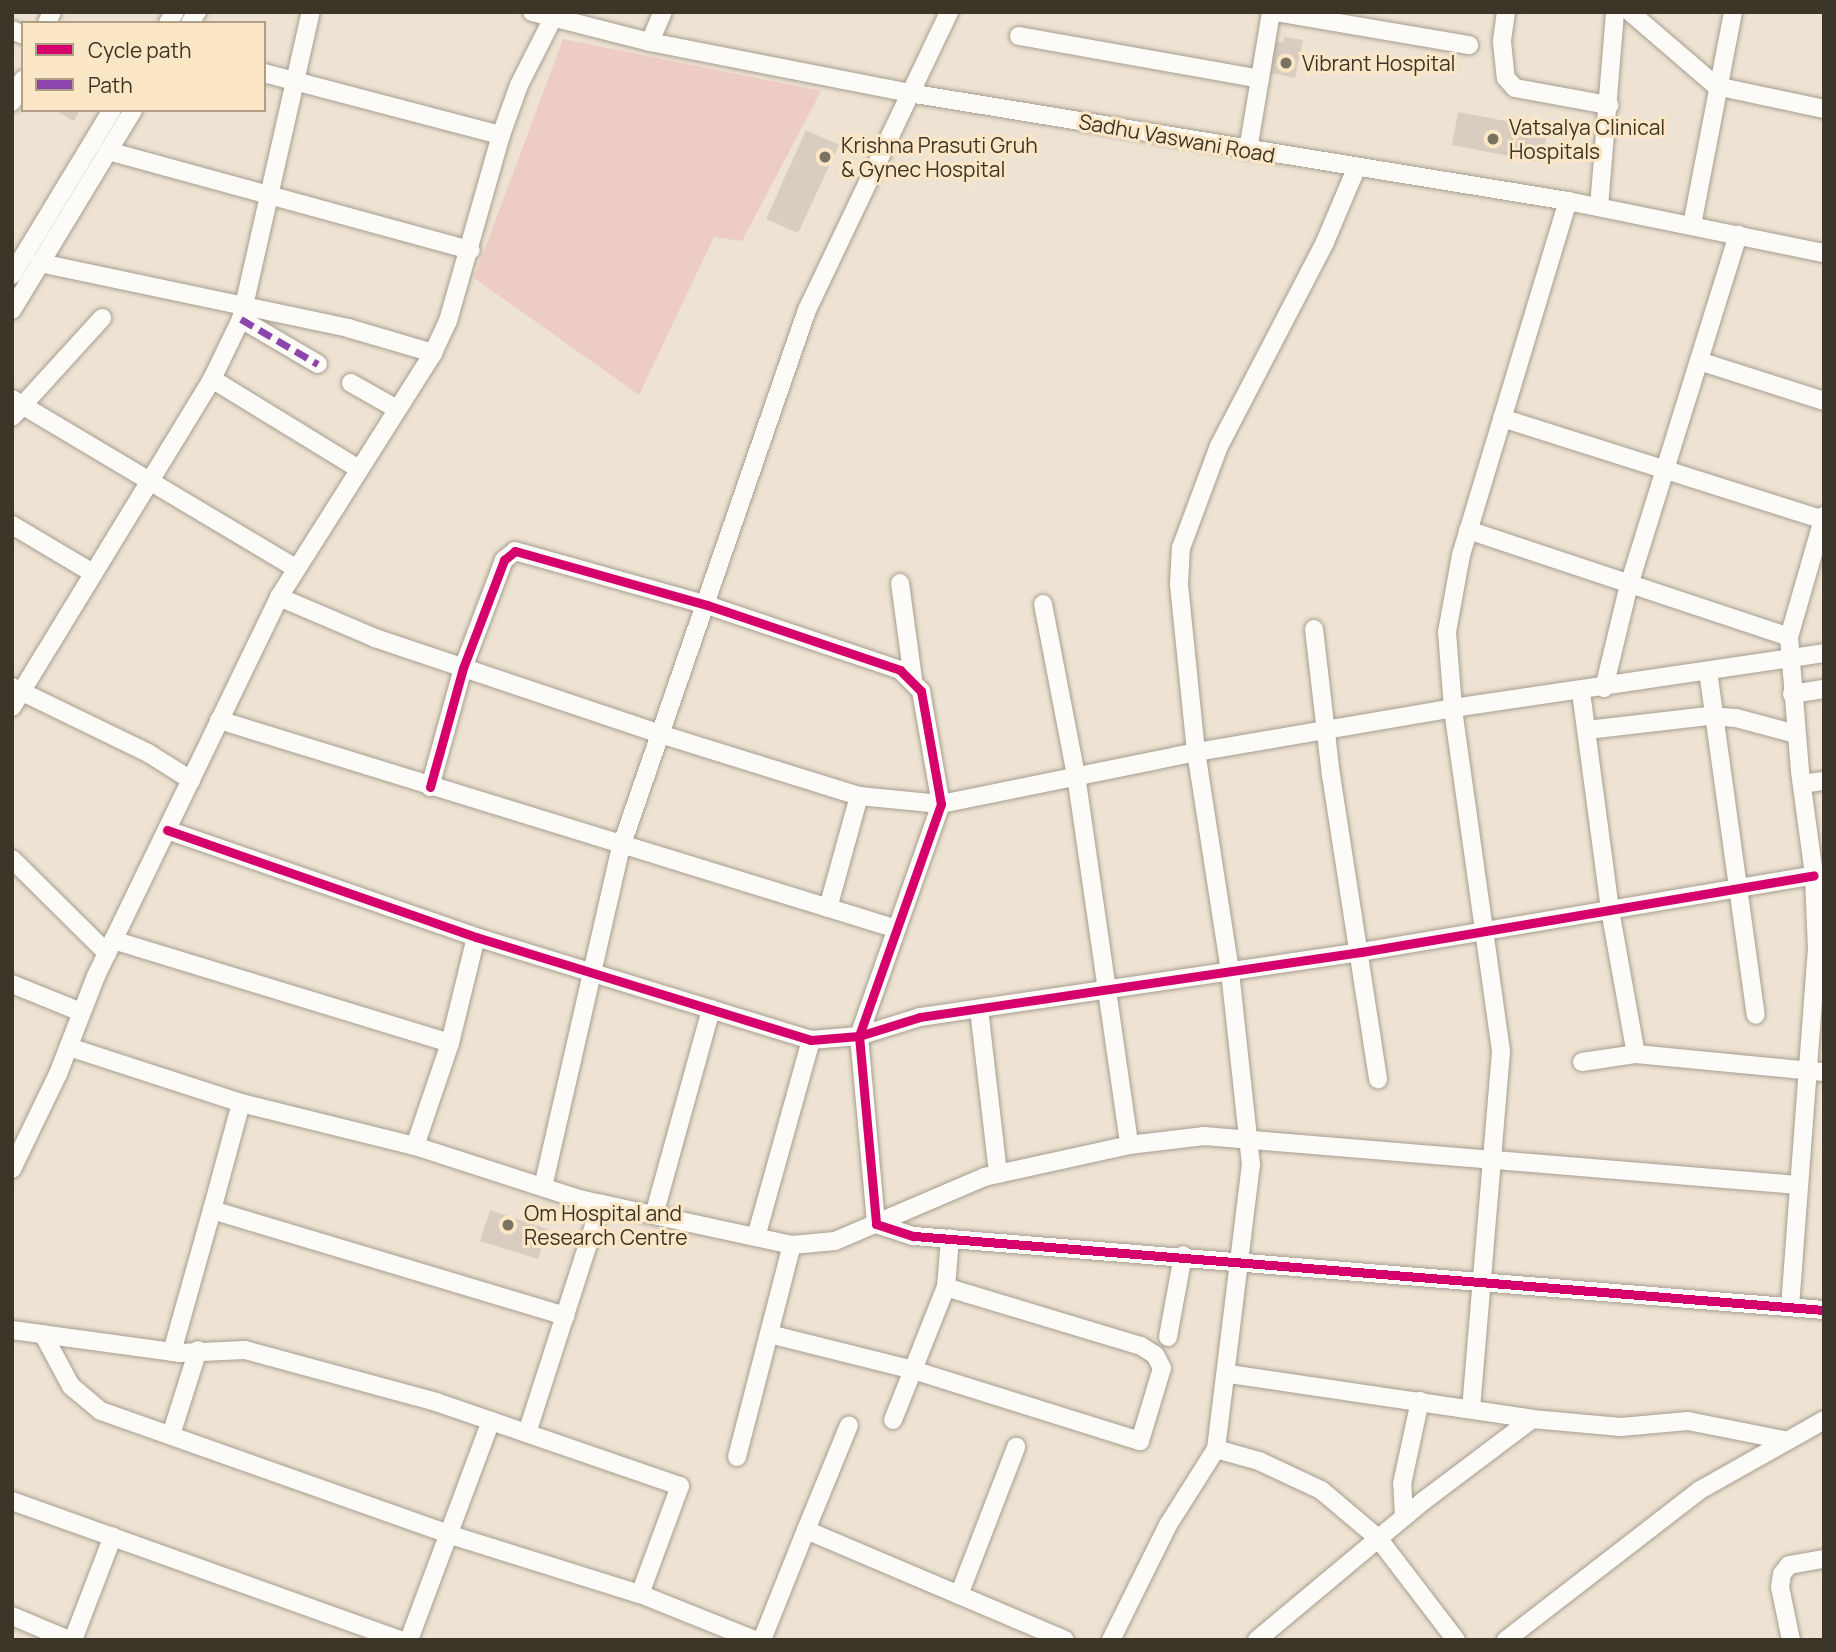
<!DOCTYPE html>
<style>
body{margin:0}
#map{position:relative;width:1836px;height:1652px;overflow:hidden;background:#eee3d2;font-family:Manrope,sans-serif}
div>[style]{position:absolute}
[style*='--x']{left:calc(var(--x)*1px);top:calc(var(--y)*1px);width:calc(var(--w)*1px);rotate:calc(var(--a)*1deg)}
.green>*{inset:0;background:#edccc3}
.building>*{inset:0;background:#d9cdc2}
.roads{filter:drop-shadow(0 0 2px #a69e91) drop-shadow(0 0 2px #a69e91)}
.minor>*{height:18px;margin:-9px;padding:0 9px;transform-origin:9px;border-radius:9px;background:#fcfbf8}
.quiet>*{height:7px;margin-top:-3.5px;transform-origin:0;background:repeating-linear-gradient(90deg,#8e44ad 0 14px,transparent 0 21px)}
.cycleway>*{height:9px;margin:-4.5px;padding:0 4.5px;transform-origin:4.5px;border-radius:4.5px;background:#d6006c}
.dots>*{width:19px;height:19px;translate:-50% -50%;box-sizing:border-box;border:4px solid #fbe6c5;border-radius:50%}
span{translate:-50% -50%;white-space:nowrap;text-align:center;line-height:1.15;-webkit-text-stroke:6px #fbe6c5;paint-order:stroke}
.poi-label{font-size:21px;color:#3d3528}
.left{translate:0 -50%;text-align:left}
.street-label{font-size:21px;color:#3d3528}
.frame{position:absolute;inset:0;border:14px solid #3d3528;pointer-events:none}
.legend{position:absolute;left:21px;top:21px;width:245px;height:91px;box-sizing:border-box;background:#fbe6c5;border:2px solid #af9f86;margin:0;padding:9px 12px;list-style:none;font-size:21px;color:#3d3528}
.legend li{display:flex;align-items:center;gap:14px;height:35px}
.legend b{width:35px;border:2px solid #af9f86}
</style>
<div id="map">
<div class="green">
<div style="clip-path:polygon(563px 39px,821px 91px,742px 241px,714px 237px,639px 395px,474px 278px)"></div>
</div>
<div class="building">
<div style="clip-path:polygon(1284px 37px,1303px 40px,1295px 78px,1268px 72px,1274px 41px,1283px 42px)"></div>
<div style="clip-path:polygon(54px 110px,80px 110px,74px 121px)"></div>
<div style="clip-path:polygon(1458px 112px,1548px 129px,1541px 162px,1452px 145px)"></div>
<div style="clip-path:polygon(806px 130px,839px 145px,798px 233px,766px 219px)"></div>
<div style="clip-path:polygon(490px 1210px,548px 1229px,538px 1259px,480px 1241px)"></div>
</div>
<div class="roads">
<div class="minor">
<div style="--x:532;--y:12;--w:122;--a:14.3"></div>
<div style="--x:650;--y:42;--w:264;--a:11.1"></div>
<div style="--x:909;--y:93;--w:668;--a:9.31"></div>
<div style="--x:1568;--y:201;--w:261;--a:11.5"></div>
<div style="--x:1275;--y:12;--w:197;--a:9.7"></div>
<div style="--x:1506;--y:12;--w:30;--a:98"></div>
<div style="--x:1502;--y:42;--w:36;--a:84"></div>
<div style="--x:1506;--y:78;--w:13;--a:48"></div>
<div style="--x:1515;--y:88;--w:96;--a:10.3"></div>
<div style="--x:1630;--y:12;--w:113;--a:40.7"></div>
<div style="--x:1716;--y:86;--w:110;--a:12"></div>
<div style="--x:47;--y:23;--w:12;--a:-66"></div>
<div style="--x:168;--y:23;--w:13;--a:-58"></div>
<div style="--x:190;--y:23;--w:13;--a:-58"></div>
<div style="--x:12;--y:30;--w:12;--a:24"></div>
<div style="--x:1019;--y:36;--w:245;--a:10.1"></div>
<div style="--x:650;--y:42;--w:33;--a:-67"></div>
<div style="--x:264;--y:73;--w:245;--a:14.7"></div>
<div style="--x:12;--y:102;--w:25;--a:-64"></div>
<div style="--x:1248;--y:150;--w:140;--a:-80.5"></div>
<div style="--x:108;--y:151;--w:376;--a:15.3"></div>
<div style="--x:1599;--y:207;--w:196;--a:-85.3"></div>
<div style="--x:1692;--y:225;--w:217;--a:-79.1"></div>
<div style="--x:40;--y:263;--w:315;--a:11.9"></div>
<div style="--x:348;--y:328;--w:89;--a:16.4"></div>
<div style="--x:12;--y:275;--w:193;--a:-58.8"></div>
<div style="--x:12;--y:310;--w:234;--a:-58.8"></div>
<div style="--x:241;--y:319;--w:89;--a:30.3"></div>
<div style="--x:1699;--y:361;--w:131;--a:17.7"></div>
<div style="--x:212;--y:379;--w:172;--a:31.5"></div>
<div style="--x:351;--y:383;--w:53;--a:29.5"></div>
<div style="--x:12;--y:399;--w:330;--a:30.8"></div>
<div style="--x:12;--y:417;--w:134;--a:-47.7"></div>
<div style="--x:1502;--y:418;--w:338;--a:17.6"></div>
<div style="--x:12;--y:525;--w:94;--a:30.7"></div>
<div style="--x:1468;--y:530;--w:338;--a:18.4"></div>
<div style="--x:900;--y:583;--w:97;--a:82.3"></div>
<div style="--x:279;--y:597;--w:104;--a:23.1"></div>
<div style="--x:375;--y:638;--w:301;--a:18.6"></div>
<div style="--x:660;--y:734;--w:208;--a:17.3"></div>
<div style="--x:859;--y:796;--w:82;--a:5.6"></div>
<div style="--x:941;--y:804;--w:260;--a:-11.5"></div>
<div style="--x:1196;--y:752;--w:261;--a:-9.7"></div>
<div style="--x:1453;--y:708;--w:375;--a:-8.4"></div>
<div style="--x:1043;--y:604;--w:174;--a:79.1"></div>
<div style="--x:1076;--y:775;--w:374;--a:81.8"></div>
<div style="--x:1314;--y:629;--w:147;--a:83.4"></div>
<div style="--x:1331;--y:775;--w:308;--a:81.2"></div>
<div style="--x:1708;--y:671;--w:347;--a:82.1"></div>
<div style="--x:12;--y:687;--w:151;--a:25.9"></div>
<div style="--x:148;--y:753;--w:51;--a:32.1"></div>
<div style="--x:1604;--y:688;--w:106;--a:-76.4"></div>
<div style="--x:1629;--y:585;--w:367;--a:-72.7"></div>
<div style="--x:1581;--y:692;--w:220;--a:82.4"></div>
<div style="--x:1610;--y:910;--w:146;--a:79.8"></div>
<div style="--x:1636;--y:1054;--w:189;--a:5.5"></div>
<div style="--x:1792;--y:694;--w:32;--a:-9"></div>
<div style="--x:12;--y:707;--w:384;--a:-58.6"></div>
<div style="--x:212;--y:379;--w:67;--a:-64.2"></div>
<div style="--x:241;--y:319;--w:315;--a:-77.2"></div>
<div style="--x:219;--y:720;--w:709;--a:17.13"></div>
<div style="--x:1587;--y:730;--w:122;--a:-6.6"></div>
<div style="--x:1708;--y:716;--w:28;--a:4"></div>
<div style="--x:1736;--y:718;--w:62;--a:14.9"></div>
<div style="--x:1802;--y:784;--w:22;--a:-8"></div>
<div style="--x:430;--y:787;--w:123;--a:-74.5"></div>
<div style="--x:463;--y:668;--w:116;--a:-69.2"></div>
<div style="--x:504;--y:560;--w:14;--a:-39"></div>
<div style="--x:515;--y:551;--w:199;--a:15.7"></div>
<div style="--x:707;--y:605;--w:204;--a:18.6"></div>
<div style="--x:900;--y:670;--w:30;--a:45"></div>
<div style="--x:921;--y:691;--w:115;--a:80"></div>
<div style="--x:941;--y:804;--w:246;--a:109.5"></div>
<div style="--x:859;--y:1036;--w:189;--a:84.8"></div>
<div style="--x:876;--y:1224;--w:40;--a:18"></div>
<div style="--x:914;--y:1236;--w:913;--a:4.65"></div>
<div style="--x:167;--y:830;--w:327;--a:19.1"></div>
<div style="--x:476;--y:937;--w:350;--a:17.1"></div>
<div style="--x:811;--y:1040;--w:48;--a:-4.8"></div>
<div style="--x:859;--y:1036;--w:64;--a:-17.3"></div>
<div style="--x:920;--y:1017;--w:446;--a:-8.4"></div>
<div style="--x:1361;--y:952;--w:459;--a:-9.6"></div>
<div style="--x:12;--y:859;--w:134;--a:44.7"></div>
<div style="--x:828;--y:908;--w:116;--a:-74.5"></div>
<div style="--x:113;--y:940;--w:352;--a:17"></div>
<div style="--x:12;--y:984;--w:74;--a:22.1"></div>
<div style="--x:979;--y:1009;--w:166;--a:83.4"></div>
<div style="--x:69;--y:1047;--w:181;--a:18"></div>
<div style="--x:241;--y:1103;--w:179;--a:13.9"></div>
<div style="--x:415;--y:1146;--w:172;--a:17.9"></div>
<div style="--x:579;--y:1199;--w:218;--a:12.2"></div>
<div style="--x:792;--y:1245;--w:43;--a:-5.3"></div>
<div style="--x:835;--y:1241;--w:162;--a:-23.2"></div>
<div style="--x:984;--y:1177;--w:148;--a:-12.4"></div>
<div style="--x:1129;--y:1145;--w:76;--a:-6.8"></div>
<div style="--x:1204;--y:1136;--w:596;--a:4.72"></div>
<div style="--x:1582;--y:1062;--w:55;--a:-8.4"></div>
<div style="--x:241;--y:1103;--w:111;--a:105.2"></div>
<div style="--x:212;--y:1210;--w:369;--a:16.7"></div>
<div style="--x:415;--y:1146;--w:109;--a:-71.2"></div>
<div style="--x:450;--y:1043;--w:109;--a:-76.2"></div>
<div style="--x:12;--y:1169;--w:106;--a:-64.2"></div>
<div style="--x:58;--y:1074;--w:105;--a:-68.8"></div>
<div style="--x:96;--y:976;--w:421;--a:-64.2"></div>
<div style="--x:279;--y:597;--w:289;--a:-57.7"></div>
<div style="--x:433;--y:353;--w:35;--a:-65"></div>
<div style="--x:448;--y:321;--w:193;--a:-74.1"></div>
<div style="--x:501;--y:135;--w:53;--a:-70.2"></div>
<div style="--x:519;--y:85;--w:82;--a:-63.1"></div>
<div style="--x:543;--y:1187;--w:349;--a:-77.1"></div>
<div style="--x:621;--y:847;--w:568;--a:-70.9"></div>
<div style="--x:807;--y:310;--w:330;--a:-64.5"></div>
<div style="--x:654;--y:1215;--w:214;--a:-74.5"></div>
<div style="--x:756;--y:1237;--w:205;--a:-74.4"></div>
<div style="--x:1790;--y:1307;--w:357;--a:-85.7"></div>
<div style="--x:1817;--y:951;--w:76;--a:-92.3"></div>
<div style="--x:1814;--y:875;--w:105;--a:-97.7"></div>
<div style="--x:1800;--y:771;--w:134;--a:-94.7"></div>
<div style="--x:1789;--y:637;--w:126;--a:-73.9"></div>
<div style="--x:12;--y:1330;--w:169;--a:7.8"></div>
<div style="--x:179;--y:1353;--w:66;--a:-2.6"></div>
<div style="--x:245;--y:1350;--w:198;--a:15.2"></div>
<div style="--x:436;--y:1402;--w:258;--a:19"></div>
<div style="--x:680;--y:1486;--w:115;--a:110.3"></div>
<div style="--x:640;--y:1594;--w:124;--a:21.8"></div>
<div style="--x:43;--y:1334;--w:59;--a:61.7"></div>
<div style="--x:71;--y:1386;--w:39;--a:40"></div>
<div style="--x:101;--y:1411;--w:368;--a:19.5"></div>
<div style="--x:448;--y:1534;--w:201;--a:17.4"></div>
<div style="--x:769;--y:1334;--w:148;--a:14"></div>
<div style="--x:913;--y:1370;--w:238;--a:17.4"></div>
<div style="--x:1140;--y:1441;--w:76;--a:-73.2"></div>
<div style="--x:1162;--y:1368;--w:15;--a:-118"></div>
<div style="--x:1155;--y:1355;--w:17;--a:-147"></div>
<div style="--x:1141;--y:1346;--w:204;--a:-163.2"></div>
<div style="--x:1168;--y:1337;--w:83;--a:-79.6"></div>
<div style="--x:172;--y:1352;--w:148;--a:-74.3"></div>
<div style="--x:1229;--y:1374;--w:306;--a:8.4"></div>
<div style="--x:1471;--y:1409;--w:359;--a:-85.2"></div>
<div style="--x:1501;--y:1051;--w:346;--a:-98"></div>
<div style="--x:1453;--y:708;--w:76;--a:-94.5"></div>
<div style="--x:1447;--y:632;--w:78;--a:-79.7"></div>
<div style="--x:1461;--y:555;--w:370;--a:-73.2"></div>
<div style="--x:893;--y:1420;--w:143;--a:-68.3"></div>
<div style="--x:946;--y:1287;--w:49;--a:-85.3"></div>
<div style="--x:527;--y:1433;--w:241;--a:-72.1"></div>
<div style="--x:171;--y:1435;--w:89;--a:-72.4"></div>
<div style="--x:1216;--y:1449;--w:45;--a:15.6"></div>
<div style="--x:1259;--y:1461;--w:68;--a:25.1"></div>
<div style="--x:1321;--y:1490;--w:75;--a:40.1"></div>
<div style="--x:1378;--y:1538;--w:128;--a:52.6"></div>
<div style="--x:737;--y:1457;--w:219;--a:-75.5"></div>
<div style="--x:12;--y:1501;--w:412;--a:19.7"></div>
<div style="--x:1404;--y:1517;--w:33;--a:-93"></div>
<div style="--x:1402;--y:1484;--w:85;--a:-77.8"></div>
<div style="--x:806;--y:1530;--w:113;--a:-67.7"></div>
<div style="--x:959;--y:1595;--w:159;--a:-68.9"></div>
<div style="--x:12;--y:1616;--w:62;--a:22.8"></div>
<div style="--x:73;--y:1640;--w:111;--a:-69"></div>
<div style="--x:409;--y:1640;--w:234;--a:-69.5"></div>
<div style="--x:762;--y:1640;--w:118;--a:-68.2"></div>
<div style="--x:806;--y:1530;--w:281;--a:23"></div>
<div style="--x:1111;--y:1640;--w:128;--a:-63.6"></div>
<div style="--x:1168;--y:1525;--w:90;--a:-57.7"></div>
<div style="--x:1216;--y:1449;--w:286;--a:-83"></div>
<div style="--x:1251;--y:1165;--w:195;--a:-96.2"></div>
<div style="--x:1230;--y:971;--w:222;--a:-98.8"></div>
<div style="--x:1196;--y:752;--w:169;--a:-95.8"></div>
<div style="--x:1179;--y:584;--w:36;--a:-87"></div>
<div style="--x:1181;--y:548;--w:109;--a:-69.6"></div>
<div style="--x:1219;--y:446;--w:230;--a:-62.5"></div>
<div style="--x:1325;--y:242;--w:79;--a:-67"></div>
<div style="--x:1257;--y:1640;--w:215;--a:-39.9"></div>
<div style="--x:1422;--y:1502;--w:138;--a:-37"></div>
<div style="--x:1532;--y:1419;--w:89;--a:5.1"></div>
<div style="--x:1621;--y:1427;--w:67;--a:-5.1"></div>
<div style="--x:1688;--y:1421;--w:98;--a:11.2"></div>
<div style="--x:1506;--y:1640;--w:245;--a:-37.7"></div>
<div style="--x:1700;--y:1490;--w:142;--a:-29.4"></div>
<div style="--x:1791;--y:1640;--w:54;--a:-101.7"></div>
<div style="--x:1780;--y:1587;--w:13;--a:-81"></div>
<div style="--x:1782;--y:1574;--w:11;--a:-52"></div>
<div style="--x:1789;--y:1565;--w:36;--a:-10"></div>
</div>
</div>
<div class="quiet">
<div style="--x:241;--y:319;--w:89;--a:30.3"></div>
</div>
<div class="cycleway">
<div style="--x:430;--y:787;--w:123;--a:-74.5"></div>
<div style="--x:463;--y:668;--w:116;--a:-69.2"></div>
<div style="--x:504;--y:560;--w:14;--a:-39"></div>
<div style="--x:515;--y:551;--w:199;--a:15.7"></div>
<div style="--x:707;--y:605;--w:204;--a:18.6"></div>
<div style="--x:900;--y:670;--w:30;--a:45"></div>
<div style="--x:921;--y:691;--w:115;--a:80"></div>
<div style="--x:941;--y:804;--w:246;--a:109.5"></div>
<div style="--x:859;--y:1036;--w:189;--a:84.8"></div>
<div style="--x:876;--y:1224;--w:40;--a:18"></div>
<div style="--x:914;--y:1236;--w:913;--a:4.65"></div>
<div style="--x:167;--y:830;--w:327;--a:19.1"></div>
<div style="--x:476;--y:937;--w:350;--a:17.1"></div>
<div style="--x:811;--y:1040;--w:48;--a:-4.8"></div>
<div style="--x:859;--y:1036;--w:64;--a:-17.3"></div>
<div style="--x:920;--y:1017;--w:446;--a:-8.4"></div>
<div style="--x:1361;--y:952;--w:459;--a:-9.6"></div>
</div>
<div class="dots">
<div style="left:1286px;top:63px;background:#7b7264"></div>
<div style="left:1493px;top:139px;background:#7b7264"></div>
<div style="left:825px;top:157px;background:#7b7264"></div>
<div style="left:508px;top:1225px;background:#7b7264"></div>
</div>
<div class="poi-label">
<span class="left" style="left:1302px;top:63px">Vibrant Hospital</span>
<span class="left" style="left:1509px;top:139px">Vatsalya Clinical<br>Hospitals</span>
<span class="left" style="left:841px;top:157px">Krishna Prasuti Gruh<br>&amp; Gynec Hospital</span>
<span class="left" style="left:524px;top:1225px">Om Hospital and<br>Research Centre</span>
</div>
<div class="street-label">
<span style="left:1177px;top:138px;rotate:10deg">Sadhu Vaswani Road</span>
</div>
<div class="frame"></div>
<ul class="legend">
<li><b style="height:9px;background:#d6006c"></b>Cycle path</li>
<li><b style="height:9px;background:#8e44ad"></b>Path</li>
</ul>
</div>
